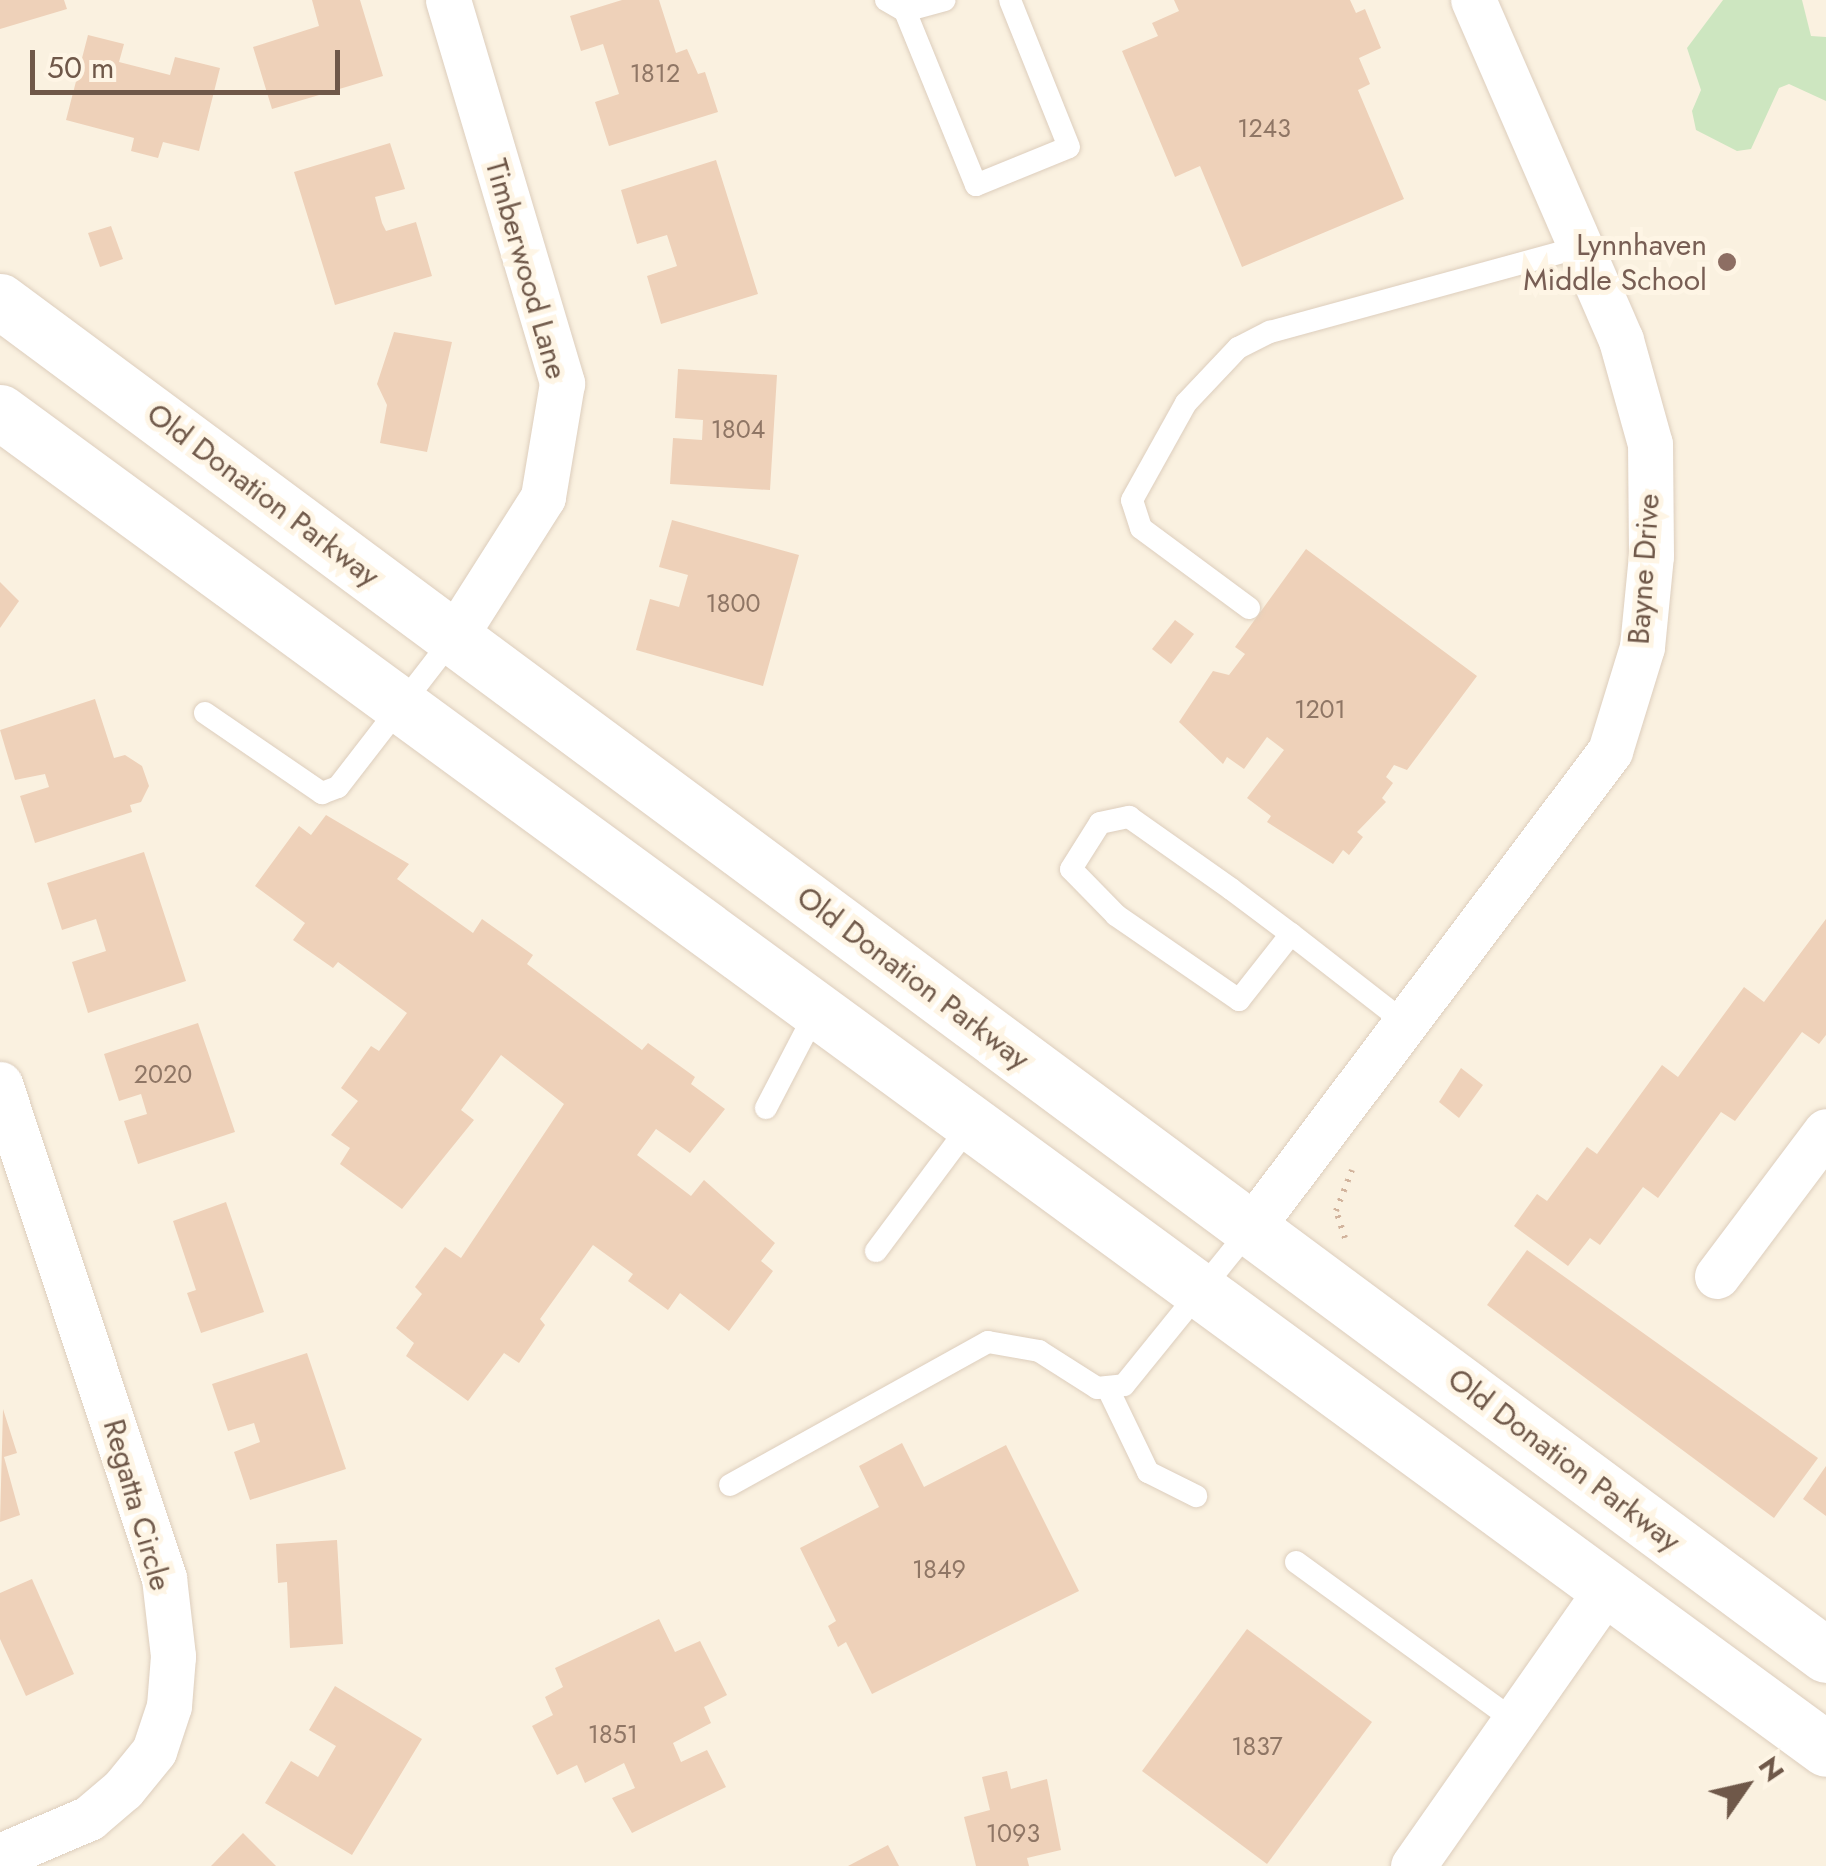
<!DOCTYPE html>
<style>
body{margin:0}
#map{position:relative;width:1826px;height:1866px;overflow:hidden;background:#faf1e0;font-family:Jost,sans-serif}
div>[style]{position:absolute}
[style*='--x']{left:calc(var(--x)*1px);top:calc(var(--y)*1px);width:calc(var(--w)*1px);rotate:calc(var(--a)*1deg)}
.green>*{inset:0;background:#cde6c0}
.building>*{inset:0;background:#eed1b9}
.path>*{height:6px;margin-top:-3px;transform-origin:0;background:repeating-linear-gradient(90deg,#d2b49d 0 2.5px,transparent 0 10.5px)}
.roads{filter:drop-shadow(0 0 2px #ddcebd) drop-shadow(0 0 2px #ddcebd)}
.service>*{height:22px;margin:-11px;padding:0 11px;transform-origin:11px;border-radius:11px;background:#fff}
.minor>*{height:45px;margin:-22.5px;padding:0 22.5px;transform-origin:22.5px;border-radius:22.5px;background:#fff}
.tertiary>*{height:55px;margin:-27.5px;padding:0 27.5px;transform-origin:27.5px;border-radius:27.5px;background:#fff}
.dots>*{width:28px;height:28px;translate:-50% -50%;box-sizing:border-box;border:5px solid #fef5e5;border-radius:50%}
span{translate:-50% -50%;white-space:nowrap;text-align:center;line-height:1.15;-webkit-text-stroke:10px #fef5e5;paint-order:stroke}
.number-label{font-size:25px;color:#8f7665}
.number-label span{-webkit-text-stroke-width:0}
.education-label{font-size:30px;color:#785e54}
.right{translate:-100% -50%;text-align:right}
.street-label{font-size:30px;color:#6f5849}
.north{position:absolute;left:1696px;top:1736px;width:100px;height:100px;-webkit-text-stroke:8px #fef5e5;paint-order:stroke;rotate:56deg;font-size:28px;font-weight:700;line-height:40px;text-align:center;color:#6f5849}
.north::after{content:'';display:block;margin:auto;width:35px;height:45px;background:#6f5849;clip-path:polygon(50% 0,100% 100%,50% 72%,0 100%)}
.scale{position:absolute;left:30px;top:50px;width:310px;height:45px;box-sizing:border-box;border:5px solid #6f5849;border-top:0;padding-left:12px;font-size:30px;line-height:35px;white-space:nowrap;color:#6f5849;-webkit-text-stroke:8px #fef5e5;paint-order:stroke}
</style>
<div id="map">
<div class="green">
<div style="clip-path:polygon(1723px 0,1802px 0,1811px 36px,1826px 37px,1826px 101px,1789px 84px,1779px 88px,1751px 149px,1737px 151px,1696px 130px,1692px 111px,1701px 90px,1687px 48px)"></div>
</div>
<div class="building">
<div style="clip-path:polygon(0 0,64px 0,67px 9px,0 29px)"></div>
<div style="clip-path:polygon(312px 0,360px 0,383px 76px,272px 109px,253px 47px,319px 26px)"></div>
<div style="clip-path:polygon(622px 0,659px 0,676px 53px,687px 49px,698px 74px,705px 72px,718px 112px,609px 146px,595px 102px,619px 94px,603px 44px,581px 51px,570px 16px)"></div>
<div style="clip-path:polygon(1174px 0,1350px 0,1356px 13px,1365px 9px,1381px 48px,1359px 58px,1370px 84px,1358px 90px,1404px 199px,1242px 267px,1200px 166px,1175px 177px,1122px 51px,1158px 36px,1152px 23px,1179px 11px)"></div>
<div style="clip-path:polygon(88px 35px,124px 44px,119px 62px,170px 75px,175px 57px,220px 68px,199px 151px,163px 142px,158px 158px,131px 151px,134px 138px,66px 120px)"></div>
<div style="clip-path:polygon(390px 143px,405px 189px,375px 197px,382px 223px,386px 231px,416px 222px,432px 276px,335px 305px,294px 172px)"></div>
<div style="clip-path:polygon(716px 160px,758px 294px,661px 324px,647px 276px,677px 266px,667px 235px,637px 244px,621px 190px)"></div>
<div style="clip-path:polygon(111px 226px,123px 259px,100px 267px,88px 233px)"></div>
<div style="clip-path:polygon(394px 332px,452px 342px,427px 452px,380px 443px,387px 405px,377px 384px)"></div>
<div style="clip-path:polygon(678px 369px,777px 375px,770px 490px,670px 484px,673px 438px,702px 440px,703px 420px,675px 418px)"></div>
<div style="clip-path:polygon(672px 520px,799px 555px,763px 686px,636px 650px,650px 599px,679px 607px,688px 575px,659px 567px)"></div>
<div style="clip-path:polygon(1306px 549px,1477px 676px,1407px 770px,1394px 765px,1386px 777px,1393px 783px,1382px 798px,1386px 802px,1357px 832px,1363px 837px,1349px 855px,1343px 850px,1333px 864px,1267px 822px,1271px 816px,1247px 798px,1284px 750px,1267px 737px,1244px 769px,1227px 757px,1223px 764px,1179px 722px,1213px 671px,1229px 675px,1245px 654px,1235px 647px)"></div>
<div style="clip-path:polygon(0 582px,19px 601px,0 628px)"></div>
<div style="clip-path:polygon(1175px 620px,1194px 634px,1171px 664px,1152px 649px)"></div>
<div style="clip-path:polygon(95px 699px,114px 758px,125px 755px,142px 766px,149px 786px,141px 802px,130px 805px,132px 812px,35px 843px,20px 796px,49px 787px,45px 774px,15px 780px,0 730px)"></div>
<div style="clip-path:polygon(326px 815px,409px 864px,397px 879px,473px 933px,482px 919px,533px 955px,527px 964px,642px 1050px,648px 1043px,695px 1077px,691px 1084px,725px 1109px,690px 1153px,656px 1129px,637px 1155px,691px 1196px,704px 1180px,775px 1243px,761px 1261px,773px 1271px,729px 1331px,680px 1293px,668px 1310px,628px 1281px,633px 1274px,593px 1245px,540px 1319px,545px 1325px,519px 1363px,504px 1353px,468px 1401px,406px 1356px,414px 1343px,396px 1328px,422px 1294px,415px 1287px,445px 1247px,461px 1258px,564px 1104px,501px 1055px,461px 1110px,474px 1120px,402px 1209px,340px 1164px,350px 1148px,331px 1135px,358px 1101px,341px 1088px,371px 1046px,379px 1051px,407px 1013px,338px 962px,333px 968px,293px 940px,305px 923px,255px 886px,299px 826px,311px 835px)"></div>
<div style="clip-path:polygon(144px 852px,186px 981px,88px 1013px,72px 962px,106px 951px,96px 919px,62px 930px,47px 883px)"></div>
<div style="clip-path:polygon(1826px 919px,1826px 1035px,1819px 1044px,1802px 1032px,1735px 1121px,1721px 1112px,1658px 1198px,1643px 1187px,1600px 1245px,1590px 1238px,1568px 1266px,1514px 1226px,1537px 1194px,1547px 1201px,1587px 1147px,1597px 1154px,1662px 1065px,1678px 1077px,1744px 987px,1764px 1002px)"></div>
<div style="clip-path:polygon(198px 1023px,235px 1132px,138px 1164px,124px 1121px,147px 1114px,141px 1094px,119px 1101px,104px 1054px)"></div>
<div style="clip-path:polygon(1461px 1068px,1483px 1085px,1459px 1118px,1439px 1102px)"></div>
<div style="clip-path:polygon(226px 1202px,264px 1312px,201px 1333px,187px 1293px,196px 1290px,173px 1221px)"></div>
<div style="clip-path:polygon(1527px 1250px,1818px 1458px,1774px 1518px,1487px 1305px)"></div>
<div style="clip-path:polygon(307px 1353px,346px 1469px,250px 1500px,234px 1452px,260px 1442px,254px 1423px,228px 1431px,212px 1384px)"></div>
<div style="clip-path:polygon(3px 1409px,17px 1453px,4px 1457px,20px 1515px,0 1522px)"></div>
<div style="clip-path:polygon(902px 1443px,924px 1487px,1006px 1445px,1079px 1591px,872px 1694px,846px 1642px,838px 1647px,828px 1626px,836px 1621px,800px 1548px,879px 1507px,859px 1466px)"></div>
<div style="clip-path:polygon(1826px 1466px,1826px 1516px,1803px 1499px)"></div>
<div style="clip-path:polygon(337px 1540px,343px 1644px,290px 1648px,287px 1582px,278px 1583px,276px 1544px)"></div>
<div style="clip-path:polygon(32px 1579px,74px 1674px,26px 1696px,0 1639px,0 1593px)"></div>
<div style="clip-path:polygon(659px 1619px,675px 1652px,700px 1641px,727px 1695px,704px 1707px,711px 1723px,673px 1743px,681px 1762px,707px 1750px,726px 1787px,632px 1833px,612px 1798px,635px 1788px,624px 1763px,585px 1783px,577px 1765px,557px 1775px,532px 1726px,553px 1715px,545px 1697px,563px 1687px,555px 1668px)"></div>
<div style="clip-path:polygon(1247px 1629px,1372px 1722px,1267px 1864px,1142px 1771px)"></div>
<div style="clip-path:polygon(335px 1686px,422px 1739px,352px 1855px,265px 1803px,291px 1761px,318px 1777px,336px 1746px,309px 1730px)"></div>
<div style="clip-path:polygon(1007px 1771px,1011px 1789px,1047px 1779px,1061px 1850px,1027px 1858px,1029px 1866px,976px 1866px,964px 1817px,990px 1810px,982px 1777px)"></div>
<div style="clip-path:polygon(243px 1833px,276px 1866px,211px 1866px)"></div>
<div style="clip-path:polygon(888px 1845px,899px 1866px,848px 1866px)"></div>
</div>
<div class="path">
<div style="--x:1345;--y:1238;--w:28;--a:-108"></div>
<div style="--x:1336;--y:1211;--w:44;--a:-68.7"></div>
</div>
<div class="roads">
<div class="service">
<div style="--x:886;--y:0;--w:22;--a:30"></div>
<div style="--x:905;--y:11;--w:41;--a:-15.4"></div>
<div style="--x:905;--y:11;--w:188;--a:67.8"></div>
<div style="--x:976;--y:185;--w:100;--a:-22.2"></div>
<div style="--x:1069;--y:147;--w:158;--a:-111.9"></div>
<div style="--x:1249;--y:608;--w:134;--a:-143.5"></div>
<div style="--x:1141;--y:528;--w:29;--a:-108"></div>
<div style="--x:1132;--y:500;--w:111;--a:-60.9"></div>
<div style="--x:1186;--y:403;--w:76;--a:-46.6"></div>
<div style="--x:1238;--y:348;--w:36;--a:-27"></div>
<div style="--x:1270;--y:332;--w:321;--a:-15.3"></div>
<div style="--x:205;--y:713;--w:142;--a:34.4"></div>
<div style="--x:322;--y:793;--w:17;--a:-21"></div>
<div style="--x:338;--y:787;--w:190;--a:-52.3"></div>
<div style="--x:1291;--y:934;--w:84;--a:128.2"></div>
<div style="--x:1239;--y:1000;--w:150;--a:-145.4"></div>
<div style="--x:1116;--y:915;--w:64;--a:-134.4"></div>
<div style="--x:1071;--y:869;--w:54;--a:-57.8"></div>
<div style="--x:1100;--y:823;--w:30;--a:-12"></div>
<div style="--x:1129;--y:817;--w:125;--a:35.2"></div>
<div style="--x:1231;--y:889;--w:75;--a:36.9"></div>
<div style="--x:1291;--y:934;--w:150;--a:37.9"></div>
<div style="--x:766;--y:1108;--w:108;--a:-62.5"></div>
<div style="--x:876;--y:1251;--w:157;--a:-53.3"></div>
<div style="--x:1109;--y:1391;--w:90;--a:64.3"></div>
<div style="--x:1148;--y:1472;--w:54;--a:26.6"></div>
<div style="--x:730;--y:1485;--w:295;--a:-29"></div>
<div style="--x:988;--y:1342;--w:52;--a:10"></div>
<div style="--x:1039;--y:1351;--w:69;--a:32.5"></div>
<div style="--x:1097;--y:1388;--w:27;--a:-6"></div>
<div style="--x:1124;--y:1385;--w:202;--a:-51"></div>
<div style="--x:1296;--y:1562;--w:271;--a:36"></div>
</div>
<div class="minor">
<div style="--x:448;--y:0;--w:400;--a:73.4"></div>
<div style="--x:562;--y:383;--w:116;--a:99.5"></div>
<div style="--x:543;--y:497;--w:166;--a:122.4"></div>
<div style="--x:0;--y:1084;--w:521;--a:71.63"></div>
<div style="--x:164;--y:1578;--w:79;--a:83.4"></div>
<div style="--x:173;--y:1656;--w:50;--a:94.6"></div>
<div style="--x:169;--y:1706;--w:47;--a:108.4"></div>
<div style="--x:154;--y:1751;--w:49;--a:129.2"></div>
<div style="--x:123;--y:1789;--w:45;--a:139.5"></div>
<div style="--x:89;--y:1818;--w:97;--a:156.9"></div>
<div style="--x:1251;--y:1228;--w:597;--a:-53.03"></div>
<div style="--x:1610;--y:751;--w:109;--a:-72.9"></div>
<div style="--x:1642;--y:647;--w:91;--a:-84.4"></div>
<div style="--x:1651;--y:556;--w:112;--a:-90.5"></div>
<div style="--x:1650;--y:444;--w:108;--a:-105.6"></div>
<div style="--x:1621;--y:340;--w:371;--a:-113.5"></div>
<div style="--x:1717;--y:1276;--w:181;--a:-53.1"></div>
<div style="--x:1413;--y:1866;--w:340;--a:-55"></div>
</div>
<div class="tertiary">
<div style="--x:0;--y:301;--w:2273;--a:36.56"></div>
<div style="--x:0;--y:412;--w:2263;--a:36.21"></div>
</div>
</div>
<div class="dots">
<div style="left:1727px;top:262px;background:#8d6e63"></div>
</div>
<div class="number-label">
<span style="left:655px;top:73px">1812</span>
<span style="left:1264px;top:128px">1243</span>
<span style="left:738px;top:429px">1804</span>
<span style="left:733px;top:603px">1800</span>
<span style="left:1320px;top:709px">1201</span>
<span style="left:163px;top:1074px">2020</span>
<span style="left:939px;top:1569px">1849</span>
<span style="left:613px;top:1734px">1851</span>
<span style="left:1257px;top:1746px">1837</span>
<span style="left:1013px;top:1833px">1093</span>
</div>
<div class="education-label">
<span class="right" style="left:1707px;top:262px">Lynnhaven<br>Middle School</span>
</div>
<div class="street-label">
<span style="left:526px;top:269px;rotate:74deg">Timberwood Lane</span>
<span style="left:263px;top:495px;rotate:37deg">Old Donation Parkway</span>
<span style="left:1644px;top:569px;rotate:-86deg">Bayne Drive</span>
<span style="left:913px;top:978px;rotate:37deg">Old Donation Parkway</span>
<span style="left:1564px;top:1460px;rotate:37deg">Old Donation Parkway</span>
<span style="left:137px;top:1505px;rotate:74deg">Regatta Circle</span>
</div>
<div class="north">N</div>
<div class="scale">50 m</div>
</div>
